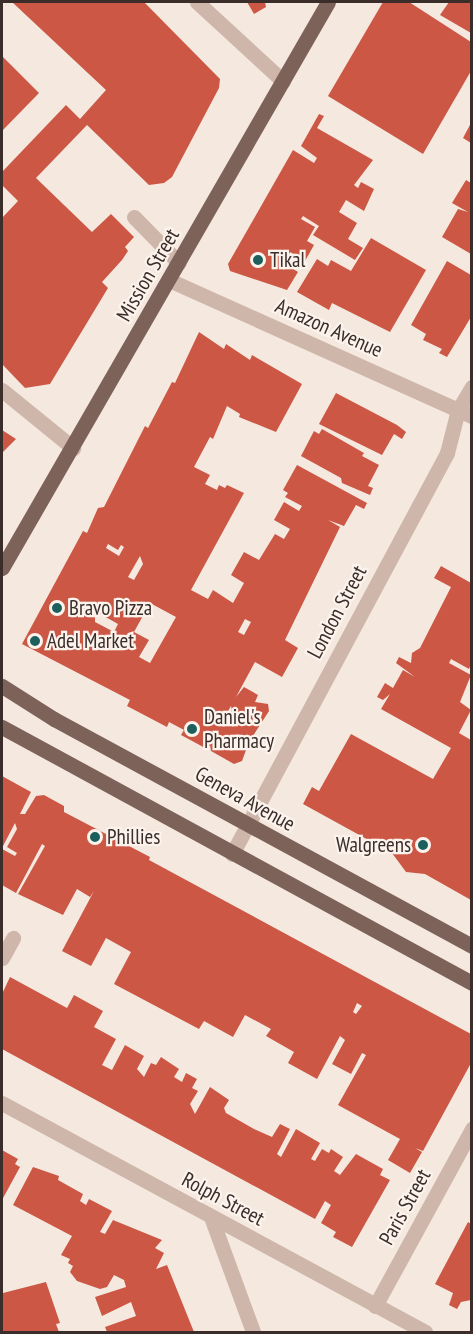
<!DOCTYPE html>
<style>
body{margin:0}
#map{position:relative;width:473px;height:1334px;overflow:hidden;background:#f4e8df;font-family:"PT Sans Narrow",sans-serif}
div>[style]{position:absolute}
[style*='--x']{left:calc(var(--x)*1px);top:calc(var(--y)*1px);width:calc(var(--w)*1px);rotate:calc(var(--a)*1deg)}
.building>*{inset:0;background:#cc5745}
.minor>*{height:15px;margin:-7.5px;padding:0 7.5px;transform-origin:7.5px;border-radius:7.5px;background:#ceb6aa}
.major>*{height:15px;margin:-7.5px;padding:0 7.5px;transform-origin:7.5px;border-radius:7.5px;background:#7d625a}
.dots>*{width:16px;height:16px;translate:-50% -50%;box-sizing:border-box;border:3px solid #fbf3ec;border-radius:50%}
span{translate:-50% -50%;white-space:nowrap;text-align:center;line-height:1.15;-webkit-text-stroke:4.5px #fbf3ec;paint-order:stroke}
.poi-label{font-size:21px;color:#3b2d2a}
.left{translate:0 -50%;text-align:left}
.right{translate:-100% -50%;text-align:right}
.street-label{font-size:21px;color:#3b2d2a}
.frame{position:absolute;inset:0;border:3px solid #3b2d2a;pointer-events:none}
</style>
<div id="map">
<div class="building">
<div style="clip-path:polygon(12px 2px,144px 2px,220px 79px,219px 88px,172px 177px,164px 183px,149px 185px,87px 125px,36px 178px,92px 232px,111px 214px,134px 237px,125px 247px,128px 251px,122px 260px,102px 282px,108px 288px,50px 384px,25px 388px,2px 364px,2px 218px,18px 201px,2px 185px,2px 172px,66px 105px,80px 119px,106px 90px)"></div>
<div style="clip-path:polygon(247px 2px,265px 2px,266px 7px,254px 14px)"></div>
<div style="clip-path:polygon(383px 2px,409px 2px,471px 42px,471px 71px,423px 154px,328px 96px)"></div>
<div style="clip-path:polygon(449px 2px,471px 2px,471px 33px,440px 15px)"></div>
<div style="clip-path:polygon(2px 56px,39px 93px,2px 131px)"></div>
<div style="clip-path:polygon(319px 114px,324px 116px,317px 128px,373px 160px,354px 185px,358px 188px,361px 182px,374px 189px,364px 211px,346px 200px,339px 212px,357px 223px,348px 239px,363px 248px,355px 260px,313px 235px,319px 226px,303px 216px,301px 219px,315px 227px,307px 241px,314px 245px,305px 261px,290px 252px,284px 263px,298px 272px,287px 290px,230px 271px,228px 264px,293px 150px,314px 163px,317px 158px,301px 146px)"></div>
<div style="clip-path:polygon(471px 123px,471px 143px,463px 138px)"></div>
<div style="clip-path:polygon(466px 180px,471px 183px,471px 254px,442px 237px,458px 209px,468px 212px,452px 203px)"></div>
<div style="clip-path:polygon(371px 238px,426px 270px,390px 332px,332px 303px,329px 310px,297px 292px,317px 259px,328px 266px,331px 260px,351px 271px)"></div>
<div style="clip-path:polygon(447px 261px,471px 275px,471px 317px,447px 357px,439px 353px,442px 349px,423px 340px,426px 334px,411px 325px)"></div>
<div style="clip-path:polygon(evenodd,199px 332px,224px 349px,226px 344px,250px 360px,252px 355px,302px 384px,276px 432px,239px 417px,240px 414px,227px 406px,213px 439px,210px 437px,194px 467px,210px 475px,205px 484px,217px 490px,219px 485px,225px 488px,227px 485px,244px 493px,191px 590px,208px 599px,213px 590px,233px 603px,244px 583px,231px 575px,244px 552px,259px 560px,275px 534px,284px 539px,290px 529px,274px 520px,284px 502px,299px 511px,302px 506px,285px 497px,288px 493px,283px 490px,297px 465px,367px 503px,364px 509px,356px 505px,344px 526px,328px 520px,340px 527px,285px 640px,298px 648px,282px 677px,255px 662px,236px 697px,244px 687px,258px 695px,255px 702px,268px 704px,269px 711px,249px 742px,242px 761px,234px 764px,211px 751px,210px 745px,207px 749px,181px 735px,184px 730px,169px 722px,167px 727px,127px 706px,130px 700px,22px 644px,83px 531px,87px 533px,98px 508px,104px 507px,145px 426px,148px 428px,172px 382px,175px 383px,199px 332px,108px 544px,118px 550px,121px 545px,124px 547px,119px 556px,106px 548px,108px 544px,199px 332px,140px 556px,143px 564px,134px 580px,128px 577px,140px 556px,199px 332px,150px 603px,176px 617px,150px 663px,139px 657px,149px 640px,134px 632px,150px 603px,199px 332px,88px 607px,118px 624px,114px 632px,95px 622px,95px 617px,86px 612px,88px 607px,199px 332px,245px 619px,251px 622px,244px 635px,238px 632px,245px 619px,199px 332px,231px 706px,232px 710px,227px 720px,224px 718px,231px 706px)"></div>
<div style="clip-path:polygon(336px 393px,397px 425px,406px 432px,402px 439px,394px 434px,382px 455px,319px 424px)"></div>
<div style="clip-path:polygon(322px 429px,364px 453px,362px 456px,379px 465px,368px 486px,373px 488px,370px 495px,342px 483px,341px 478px,301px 456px,314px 431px,319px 434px)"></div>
<div style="clip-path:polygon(2px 430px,16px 439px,2px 453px)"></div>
<div style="clip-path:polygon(441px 566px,471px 583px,471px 664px,469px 669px,451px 659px,449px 663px,471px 675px,460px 702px,471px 710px,459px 733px,471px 740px,471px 900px,425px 874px,406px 872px,392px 853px,303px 804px,312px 787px,319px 791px,351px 734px,433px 779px,451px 748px,381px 709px,390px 694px,383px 700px,377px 697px,385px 683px,393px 688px,403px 670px,415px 677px,396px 663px,399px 657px,411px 663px,412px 653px,420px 648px,451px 587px,434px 578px)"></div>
<div style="clip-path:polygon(evenodd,2px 776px,31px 792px,20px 814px,25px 814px,36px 796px,44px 795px,64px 806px,64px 812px,150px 857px,149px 860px,471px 1034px,471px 1063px,423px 1151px,415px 1148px,422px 1152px,410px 1173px,388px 1160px,400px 1139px,338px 1105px,366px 1055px,362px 1053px,351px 1074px,332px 1064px,345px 1040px,340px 1036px,317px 1079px,288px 1063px,294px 1052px,266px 1036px,271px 1029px,245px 1015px,233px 1037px,204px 1021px,199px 1029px,114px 984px,131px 952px,106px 938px,91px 966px,62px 951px,94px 891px,90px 897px,77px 889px,63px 915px,18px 894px,45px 846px,42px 844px,16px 893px,2px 885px,2px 849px,15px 856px,17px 853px,7px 847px,17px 829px,15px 823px,2px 848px,2px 776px,357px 1003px,362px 1006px,356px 1014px,353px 1012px,357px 1003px)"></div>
<div style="clip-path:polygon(10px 977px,67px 1008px,74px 995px,103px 1011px,94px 1027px,116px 1039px,102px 1065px,112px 1070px,125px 1045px,144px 1056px,137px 1069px,144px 1077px,151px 1063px,156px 1065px,161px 1057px,179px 1069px,174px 1077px,182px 1082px,186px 1073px,197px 1079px,192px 1088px,198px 1091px,190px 1104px,195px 1114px,210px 1087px,229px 1100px,224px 1108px,226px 1113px,254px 1129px,272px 1137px,280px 1124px,290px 1129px,277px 1154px,281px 1157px,296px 1129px,320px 1143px,311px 1159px,315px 1161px,322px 1149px,329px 1153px,331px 1149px,343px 1157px,334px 1171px,340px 1175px,356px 1154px,383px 1169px,380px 1175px,390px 1180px,352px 1247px,333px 1237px,336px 1232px,321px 1223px,331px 1205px,325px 1201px,315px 1219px,2px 1049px,2px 994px)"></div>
<div style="clip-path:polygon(2px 1150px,18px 1159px,15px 1164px,20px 1167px,2px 1200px)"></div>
<div style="clip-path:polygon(33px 1167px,59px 1176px,58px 1180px,83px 1194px,80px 1201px,86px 1205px,89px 1199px,112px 1211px,100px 1232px,105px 1234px,113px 1220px,162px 1240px,155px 1248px,164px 1253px,156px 1269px,167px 1265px,194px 1332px,107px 1332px,105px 1327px,136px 1316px,131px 1302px,102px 1316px,95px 1297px,126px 1287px,124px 1280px,114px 1275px,107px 1287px,100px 1289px,77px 1281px,70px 1272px,73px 1266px,68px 1263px,70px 1259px,61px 1255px,72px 1236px,13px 1205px)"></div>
<div style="clip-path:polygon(468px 1222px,471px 1224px,471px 1300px,461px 1302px,457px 1309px,449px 1305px,453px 1293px,435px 1284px)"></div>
<div style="clip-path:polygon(46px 1282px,60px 1323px,56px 1324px,59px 1332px,2px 1332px,3px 1293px)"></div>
</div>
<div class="minor">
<div style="--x:197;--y:2;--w:117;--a:42.6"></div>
<div style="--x:134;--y:217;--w:64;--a:45.6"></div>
<div style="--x:169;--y:280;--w:332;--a:24.2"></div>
<div style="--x:2;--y:390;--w:92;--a:39.2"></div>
<div style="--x:232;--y:854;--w:455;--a:-61.8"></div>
<div style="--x:447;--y:453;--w:44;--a:-75.7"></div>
<div style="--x:458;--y:410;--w:27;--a:-59"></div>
<div style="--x:2;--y:958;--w:23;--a:-61"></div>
<div style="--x:2;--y:1103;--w:481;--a:28.4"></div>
<div style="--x:211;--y:1217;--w:122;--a:69.9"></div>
<div style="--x:375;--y:1306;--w:202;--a:-61.3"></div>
</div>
<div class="major">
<div style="--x:2;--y:568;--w:653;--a:-60.06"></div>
<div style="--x:2;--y:686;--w:62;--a:32.4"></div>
<div style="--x:54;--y:719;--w:476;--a:28.5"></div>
<div style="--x:2;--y:727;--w:535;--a:28.58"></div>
</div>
<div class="dots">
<div style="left:258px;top:260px;background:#1c5f5c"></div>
<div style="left:57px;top:608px;background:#1c5f5c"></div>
<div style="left:35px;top:641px;background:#1c5f5c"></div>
<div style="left:192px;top:729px;background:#1c5f5c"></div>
<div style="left:95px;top:837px;background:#1c5f5c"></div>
<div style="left:423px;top:845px;background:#1c5f5c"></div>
</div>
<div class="poi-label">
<span class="left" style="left:270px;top:260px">Tikal</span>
<span class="left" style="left:69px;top:608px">Bravo Pizza</span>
<span class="left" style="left:47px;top:641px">Adel Market</span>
<span class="left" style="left:204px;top:729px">Daniel's<br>Pharmacy</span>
<span class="left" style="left:107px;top:837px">Phillies</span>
<span class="right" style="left:411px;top:845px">Walgreens</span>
</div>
<div class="street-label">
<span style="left:148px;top:275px;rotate:-60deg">Mission Street</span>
<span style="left:329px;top:328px;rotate:24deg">Amazon Avenue</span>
<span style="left:337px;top:612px;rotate:-62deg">London Street</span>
<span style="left:245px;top:799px;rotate:29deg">Geneva Avenue</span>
<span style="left:223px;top:1199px;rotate:28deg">Rolph Street</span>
<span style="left:405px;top:1207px;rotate:-61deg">Paris Street</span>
</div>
<div class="frame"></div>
</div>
